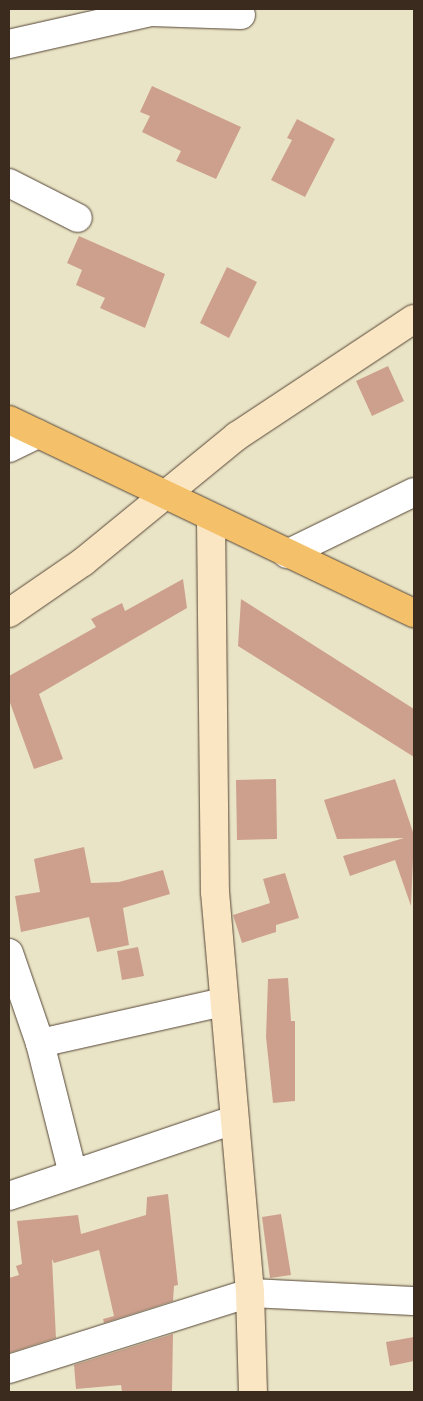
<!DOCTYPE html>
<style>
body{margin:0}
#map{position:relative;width:423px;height:1401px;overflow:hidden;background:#eae4c6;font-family:Cardo,serif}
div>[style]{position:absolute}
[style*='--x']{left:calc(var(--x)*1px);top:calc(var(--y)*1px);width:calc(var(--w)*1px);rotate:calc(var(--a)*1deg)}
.building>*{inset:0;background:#cda08d}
.roads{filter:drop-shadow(0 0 1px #554637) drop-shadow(0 0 1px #554637)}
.street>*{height:28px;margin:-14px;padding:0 14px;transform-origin:14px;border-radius:14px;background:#fff}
.secondary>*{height:28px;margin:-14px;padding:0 14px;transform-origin:14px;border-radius:14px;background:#fbe6c3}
.primary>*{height:28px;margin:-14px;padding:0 14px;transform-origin:14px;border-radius:14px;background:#f4c16a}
span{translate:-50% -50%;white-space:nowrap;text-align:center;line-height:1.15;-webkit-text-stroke:4.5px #fff;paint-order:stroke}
.frame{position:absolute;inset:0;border:10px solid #3b2a1e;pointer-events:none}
</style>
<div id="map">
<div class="building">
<div style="clip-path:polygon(152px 86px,241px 127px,216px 179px,176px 161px,181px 151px,142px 132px,150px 116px,140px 112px)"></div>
<div style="clip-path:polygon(297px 119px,335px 139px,305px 197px,271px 180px,292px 140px,287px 138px)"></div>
<div style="clip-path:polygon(79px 236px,165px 274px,145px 328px,100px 308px,105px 298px,76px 285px,82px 270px,67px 263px)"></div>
<div style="clip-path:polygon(227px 267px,257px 282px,229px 338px,200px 323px)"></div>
<div style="clip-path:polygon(388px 366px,404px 401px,372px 416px,356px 381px)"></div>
<div style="clip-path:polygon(183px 579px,187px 608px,39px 694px,63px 759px,34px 769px,9px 700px,9px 676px,96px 627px,91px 619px,122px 603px,125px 611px)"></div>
<div style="clip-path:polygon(241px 599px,414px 709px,414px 757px,238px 646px)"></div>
<div style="clip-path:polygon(276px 779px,277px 839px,237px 840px,236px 780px)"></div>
<div style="clip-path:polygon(395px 779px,414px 835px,411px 906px,395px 860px,350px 876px,343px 856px,404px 838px,337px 839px,324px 800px)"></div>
<div style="clip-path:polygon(84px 847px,91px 883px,119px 882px,163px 870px,170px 894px,123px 908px,129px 945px,97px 952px,89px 917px,21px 932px,15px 896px,40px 892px,34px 859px)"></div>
<div style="clip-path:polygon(285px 873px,299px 918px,276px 925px,276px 932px,242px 943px,233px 915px,270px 903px,263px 879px)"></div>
<div style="clip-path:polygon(138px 947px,144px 976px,122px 980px,117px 951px)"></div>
<div style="clip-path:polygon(288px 978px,291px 1021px,295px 1021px,295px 1101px,273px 1103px,266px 1037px,268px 979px)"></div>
<div style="clip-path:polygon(168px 1194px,178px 1285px,174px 1286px,173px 1301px,104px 1323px,103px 1319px,114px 1316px,99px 1250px,54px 1263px,52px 1259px,56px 1338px,9px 1353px,9px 1278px,19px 1275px,16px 1266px,22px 1264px,17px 1221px,78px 1215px,81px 1234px,146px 1215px,147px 1197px)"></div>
<div style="clip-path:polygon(281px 1214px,291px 1275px,270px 1278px,262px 1217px)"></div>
<div style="clip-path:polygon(173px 1334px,172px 1392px,122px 1392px,121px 1385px,76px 1389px,74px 1365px)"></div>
<div style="clip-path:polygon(414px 1337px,414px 1361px,390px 1366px,386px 1342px)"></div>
</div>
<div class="roads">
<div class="street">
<div style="--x:9;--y:44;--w:146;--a:-12.7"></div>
<div style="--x:151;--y:12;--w:90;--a:1.9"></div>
<div style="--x:9;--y:183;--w:77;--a:26.9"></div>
<div style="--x:9;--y:448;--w:32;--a:-26"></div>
<div style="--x:287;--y:554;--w:141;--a:-26"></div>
<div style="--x:9;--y:953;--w:95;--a:71"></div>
<div style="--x:40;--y:1043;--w:135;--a:75.9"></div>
<div style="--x:40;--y:1043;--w:188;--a:-12.6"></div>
<div style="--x:9;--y:1196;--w:237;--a:-18.7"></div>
<div style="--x:9;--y:1369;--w:253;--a:-17.5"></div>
<div style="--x:250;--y:1293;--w:164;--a:2.8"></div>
</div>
<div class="secondary">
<div style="--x:211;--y:518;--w:374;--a:89.4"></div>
<div style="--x:215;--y:892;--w:403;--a:85"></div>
<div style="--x:250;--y:1293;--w:99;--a:88.3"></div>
<div style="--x:9;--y:613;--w:90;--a:-34.6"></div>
<div style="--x:83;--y:562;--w:199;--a:-39.3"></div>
<div style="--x:237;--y:436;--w:212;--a:-33.5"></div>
</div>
<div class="primary">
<div style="--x:9;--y:420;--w:449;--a:25.5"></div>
</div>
</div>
<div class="frame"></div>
</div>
